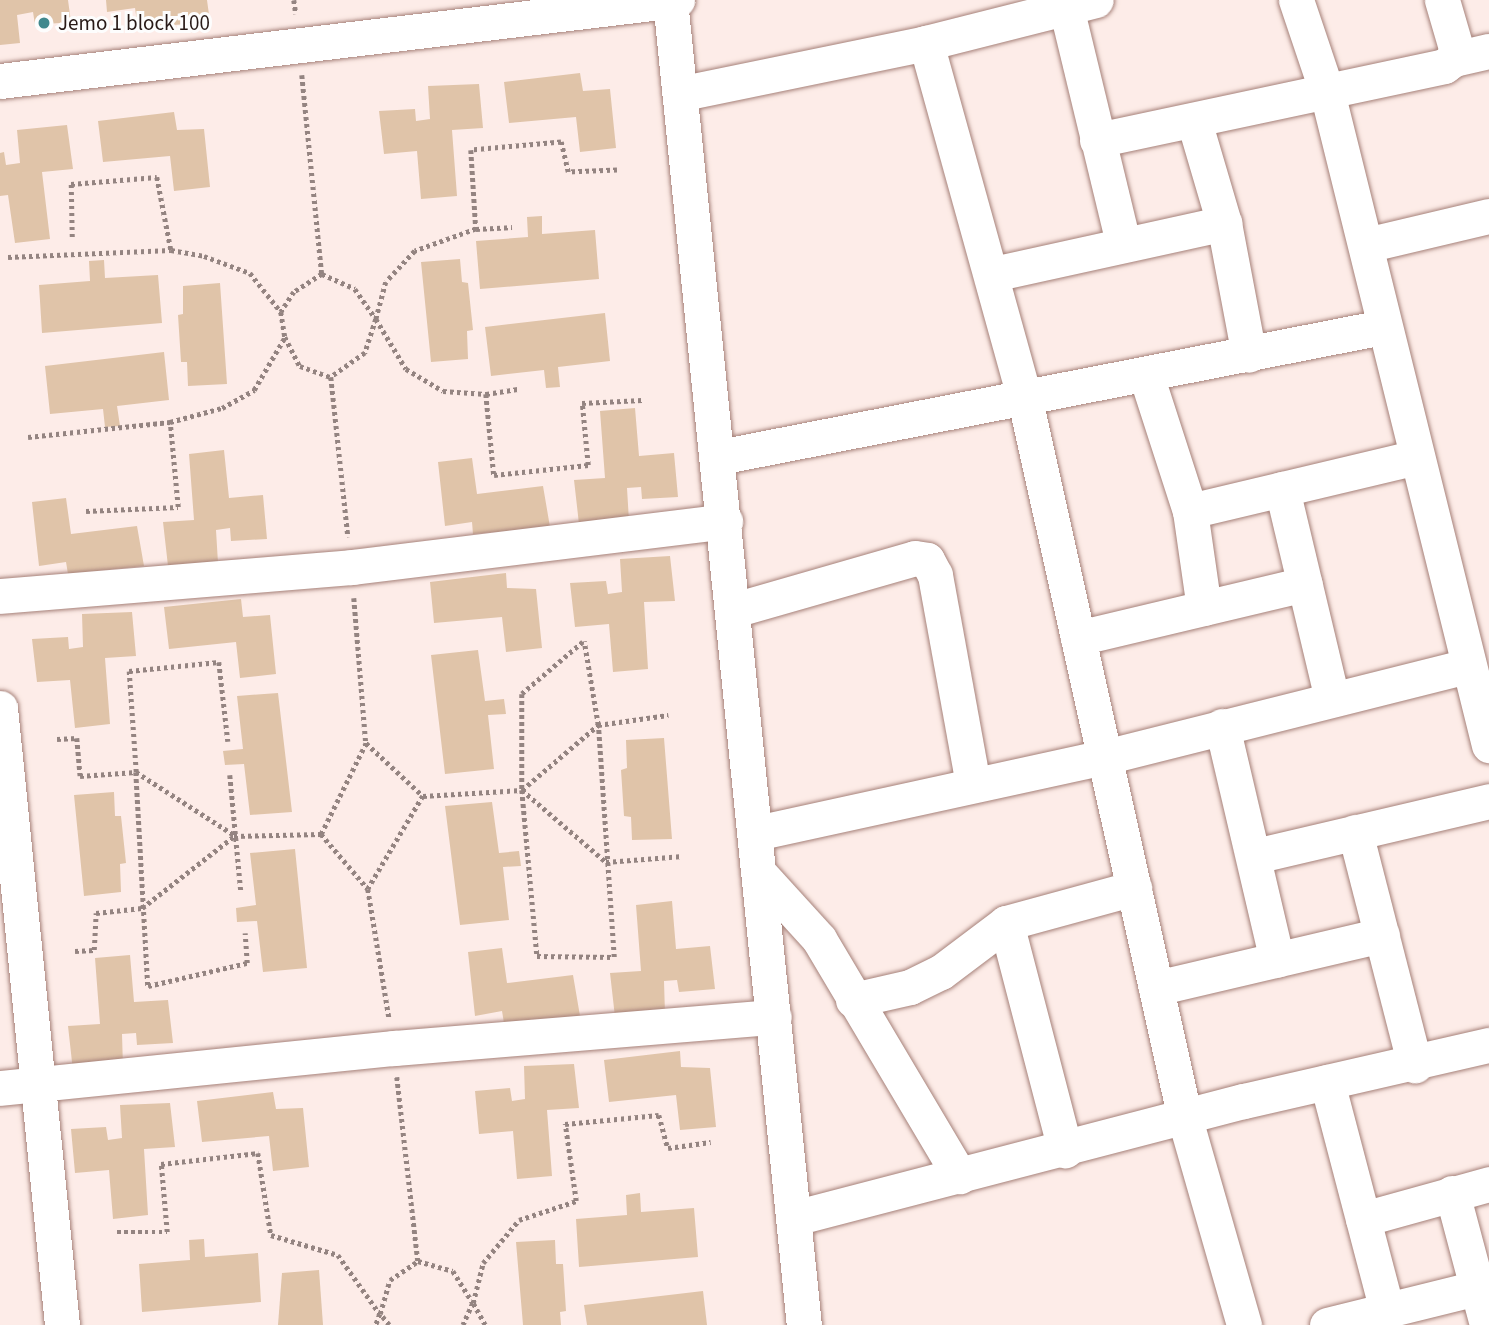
<!DOCTYPE html>
<style>
body{margin:0}
#map{position:relative;width:1489px;height:1325px;overflow:hidden;background:#fdece8;font-family:"Source Sans 3",sans-serif}
div>[style]{position:absolute}
[style*='--x']{left:calc(var(--x)*1px);top:calc(var(--y)*1px);width:calc(var(--w)*1px);rotate:calc(var(--a)*1deg)}
.building>*{inset:0;background:#e0c4a9}
.path>*{height:4.5px;margin-top:-2.25px;transform-origin:0;background:repeating-linear-gradient(90deg,#948481 0 3.5px,transparent 0 7px)}
.roads{filter:drop-shadow(0 0 2px #a68179) drop-shadow(0 0 2px #a68179)}
.minor>*{height:35px;margin:-17.5px;padding:0 17.5px;transform-origin:17.5px;border-radius:17.5px;background:#fff}
.dots>*{width:19px;height:19px;translate:-50% -50%;box-sizing:border-box;border:4px solid #fdfdfd;border-radius:50%}
span{translate:-50% -50%;white-space:nowrap;text-align:center;line-height:1.15;-webkit-text-stroke:6px #fdfdfd;paint-order:stroke}
.poi-label{font-size:21px;color:#281a17}
.left{translate:0 -50%;text-align:left}
</style>
<div id="map">
<div class="building">
<div style="clip-path:polygon(0 0,68px 0,71px 22px,35px 25px,33px 12px,17px 15px,20px 43px,0 45px)"></div>
<div style="clip-path:polygon(106px 0,207px 0,210px 22px,138px 28px,135px 8px,107px 12px)"></div>
<div style="clip-path:polygon(580px 73px,583px 91px,610px 89px,616px 148px,580px 152px,576px 117px,509px 123px,504px 82px)"></div>
<div style="clip-path:polygon(479px 84px,483px 128px,452px 130px,457px 196px,421px 199px,417px 151px,384px 154px,379px 111px,415px 109px,416px 121px,430px 119px,428px 86px)"></div>
<div style="clip-path:polygon(174px 112px,177px 130px,204px 129px,210px 187px,174px 191px,170px 156px,103px 162px,98px 121px)"></div>
<div style="clip-path:polygon(67px 125px,73px 169px,42px 172px,50px 239px,15px 243px,8px 195px,0 196px,0 153px,4px 152px,6px 165px,20px 163px,17px 130px)"></div>
<div style="clip-path:polygon(542px 216px,542px 234px,595px 230px,599px 279px,480px 289px,476px 241px,528px 237px,527px 217px)"></div>
<div style="clip-path:polygon(460px 259px,462px 282px,468px 283px,473px 330px,467px 331px,468px 359px,431px 362px,421px 262px)"></div>
<div style="clip-path:polygon(104px 260px,105px 278px,158px 275px,162px 323px,42px 333px,39px 285px,90px 281px,89px 261px)"></div>
<div style="clip-path:polygon(220px 283px,227px 384px,188px 386px,187px 362px,181px 362px,178px 315px,183px 314px,183px 286px)"></div>
<div style="clip-path:polygon(605px 313px,610px 361px,558px 367px,560px 387px,546px 388px,544px 370px,491px 376px,485px 327px)"></div>
<div style="clip-path:polygon(164px 352px,169px 400px,117px 406px,120px 426px,105px 427px,103px 409px,50px 414px,45px 366px)"></div>
<div style="clip-path:polygon(635px 408px,639px 456px,674px 453px,678px 497px,642px 499px,641px 487px,627px 488px,629px 521px,579px 524px,574px 480px,605px 478px,600px 411px)"></div>
<div style="clip-path:polygon(224px 450px,229px 498px,263px 495px,267px 539px,231px 541px,230px 528px,216px 530px,218px 563px,168px 566px,163px 522px,194px 520px,189px 454px)"></div>
<div style="clip-path:polygon(472px 458px,477px 494px,543px 486px,550px 527px,473px 534px,472px 522px,445px 526px,438px 462px)"></div>
<div style="clip-path:polygon(66px 498px,71px 534px,137px 526px,144px 566px,68px 574px,66px 562px,39px 566px,32px 502px)"></div>
<div style="clip-path:polygon(670px 556px,675px 601px,644px 602px,648px 669px,613px 672px,609px 624px,575px 627px,570px 583px,606px 581px,608px 594px,622px 592px,620px 559px)"></div>
<div style="clip-path:polygon(506px 573px,507px 588px,536px 589px,542px 648px,506px 652px,502px 617px,434px 623px,430px 582px)"></div>
<div style="clip-path:polygon(241px 599px,243px 617px,270px 615px,276px 674px,240px 678px,236px 642px,169px 649px,164px 607px)"></div>
<div style="clip-path:polygon(132px 612px,136px 656px,105px 658px,110px 724px,75px 728px,70px 680px,37px 682px,32px 639px,68px 637px,69px 649px,83px 647px,82px 614px)"></div>
<div style="clip-path:polygon(478px 650px,485px 701px,504px 699px,506px 714px,488px 715px,494px 769px,445px 774px,431px 655px)"></div>
<div style="clip-path:polygon(278px 693px,292px 812px,250px 815px,244px 764px,225px 765px,223px 751px,243px 749px,237px 696px)"></div>
<div style="clip-path:polygon(664px 738px,672px 839px,632px 840px,631px 817px,624px 816px,621px 770px,627px 768px,626px 740px)"></div>
<div style="clip-path:polygon(114px 792px,115px 816px,121px 816px,126px 863px,120px 864px,121px 892px,84px 896px,74px 795px)"></div>
<div style="clip-path:polygon(492px 802px,499px 853px,519px 851px,521px 866px,503px 867px,509px 920px,460px 925px,445px 806px)"></div>
<div style="clip-path:polygon(295px 849px,307px 968px,263px 972px,257px 921px,237px 922px,236px 908px,256px 905px,250px 853px)"></div>
<div style="clip-path:polygon(672px 901px,676px 949px,710px 946px,715px 989px,679px 992px,677px 980px,664px 981px,665px 1014px,615px 1017px,610px 973px,641px 971px,636px 905px)"></div>
<div style="clip-path:polygon(502px 948px,507px 983px,573px 975px,580px 1016px,504px 1023px,502px 1011px,475px 1016px,468px 952px)"></div>
<div style="clip-path:polygon(130px 955px,134px 1002px,168px 1000px,173px 1043px,137px 1045px,136px 1033px,122px 1034px,123px 1067px,73px 1071px,68px 1026px,100px 1024px,95px 958px)"></div>
<div style="clip-path:polygon(680px 1051px,681px 1067px,710px 1068px,716px 1127px,680px 1130px,676px 1095px,609px 1102px,604px 1060px)"></div>
<div style="clip-path:polygon(574px 1064px,579px 1108px,547px 1110px,552px 1176px,517px 1179px,513px 1131px,479px 1134px,475px 1091px,510px 1088px,512px 1101px,525px 1099px,524px 1066px)"></div>
<div style="clip-path:polygon(273px 1092px,276px 1109px,303px 1108px,309px 1167px,273px 1171px,269px 1136px,202px 1142px,197px 1101px)"></div>
<div style="clip-path:polygon(170px 1103px,175px 1147px,144px 1149px,148px 1215px,113px 1219px,109px 1170px,75px 1173px,71px 1129px,106px 1127px,108px 1140px,122px 1138px,120px 1105px)"></div>
<div style="clip-path:polygon(640px 1193px,641px 1212px,694px 1208px,698px 1257px,579px 1267px,576px 1219px,627px 1215px,626px 1195px)"></div>
<div style="clip-path:polygon(204px 1239px,205px 1257px,258px 1253px,261px 1302px,142px 1312px,139px 1264px,190px 1260px,189px 1240px)"></div>
<div style="clip-path:polygon(555px 1240px,556px 1264px,563px 1264px,566px 1311px,560px 1312px,561px 1325px,523px 1325px,516px 1242px)"></div>
<div style="clip-path:polygon(319px 1270px,323px 1325px,278px 1325px,282px 1273px)"></div>
<div style="clip-path:polygon(703px 1291px,707px 1325px,587px 1325px,584px 1305px)"></div>
</div>
<div class="path">
<div style="--x:294;--y:0;--w:14;--a:82"></div>
<div style="--x:302;--y:75;--w:200;--a:84.3"></div>
<div style="--x:322;--y:274;--w:36;--a:24"></div>
<div style="--x:355;--y:289;--w:37;--a:55"></div>
<div style="--x:376;--y:319;--w:36;--a:108"></div>
<div style="--x:365;--y:353;--w:42;--a:144.8"></div>
<div style="--x:331;--y:377;--w:161;--a:83.9"></div>
<div style="--x:617;--y:170;--w:49;--a:177.7"></div>
<div style="--x:568;--y:172;--w:31;--a:-103"></div>
<div style="--x:561;--y:142;--w:90;--a:174.9"></div>
<div style="--x:471;--y:150;--w:79;--a:86.4"></div>
<div style="--x:476;--y:229;--w:65;--a:160.2"></div>
<div style="--x:415;--y:251;--w:42;--a:133.1"></div>
<div style="--x:386;--y:282;--w:38;--a:105"></div>
<div style="--x:376;--y:319;--w:58;--a:59"></div>
<div style="--x:406;--y:369;--w:43;--a:30.7"></div>
<div style="--x:443;--y:391;--w:43;--a:4"></div>
<div style="--x:486;--y:394;--w:81;--a:84.4"></div>
<div style="--x:494;--y:475;--w:95;--a:-6.1"></div>
<div style="--x:588;--y:465;--w:62;--a:-95.5"></div>
<div style="--x:582;--y:403;--w:60;--a:-2.9"></div>
<div style="--x:476;--y:229;--w:36;--a:-3"></div>
<div style="--x:72;--y:237;--w:53;--a:-91.1"></div>
<div style="--x:71;--y:184;--w:86;--a:-4.7"></div>
<div style="--x:157;--y:177;--w:74;--a:79.1"></div>
<div style="--x:8;--y:257;--w:163;--a:-2.5"></div>
<div style="--x:171;--y:250;--w:34;--a:10"></div>
<div style="--x:204;--y:256;--w:49;--a:20.3"></div>
<div style="--x:250;--y:273;--w:50;--a:51.5"></div>
<div style="--x:322;--y:274;--w:33;--a:147"></div>
<div style="--x:294;--y:292;--w:24;--a:123"></div>
<div style="--x:281;--y:312;--w:25;--a:81"></div>
<div style="--x:285;--y:337;--w:33;--a:63"></div>
<div style="--x:300;--y:366;--w:33;--a:20"></div>
<div style="--x:486;--y:394;--w:32;--a:-9"></div>
<div style="--x:28;--y:437;--w:143;--a:-6"></div>
<div style="--x:170;--y:422;--w:54;--a:-15.1"></div>
<div style="--x:222;--y:408;--w:37;--a:-29"></div>
<div style="--x:254;--y:390;--w:61;--a:-59.7"></div>
<div style="--x:86;--y:511;--w:92;--a:-2.5"></div>
<div style="--x:178;--y:507;--w:85;--a:-95.4"></div>
<div style="--x:354;--y:598;--w:145;--a:85.3"></div>
<div style="--x:366;--y:743;--w:78;--a:42.9"></div>
<div style="--x:423;--y:796;--w:108;--a:120.6"></div>
<div style="--x:368;--y:889;--w:130;--a:80.7"></div>
<div style="--x:583;--y:642;--w:80;--a:139.6"></div>
<div style="--x:522;--y:694;--w:96;--a:90"></div>
<div style="--x:522;--y:790;--w:100;--a:-40.5"></div>
<div style="--x:598;--y:725;--w:71;--a:-8.1"></div>
<div style="--x:57;--y:739;--w:20;--a:-3"></div>
<div style="--x:77;--y:738;--w:38;--a:85"></div>
<div style="--x:80;--y:776;--w:56;--a:-4.1"></div>
<div style="--x:136;--y:772;--w:101;--a:-94"></div>
<div style="--x:129;--y:671;--w:90;--a:-5.7"></div>
<div style="--x:219;--y:662;--w:80;--a:83.5"></div>
<div style="--x:136;--y:772;--w:214;--a:86.8"></div>
<div style="--x:148;--y:986;--w:102;--a:-13.1"></div>
<div style="--x:247;--y:963;--w:30;--a:-94"></div>
<div style="--x:136;--y:772;--w:117;--a:32.7"></div>
<div style="--x:230;--y:775;--w:118;--a:84.6"></div>
<div style="--x:522;--y:790;--w:167;--a:84.8"></div>
<div style="--x:537;--y:956;--w:77;--a:0.7"></div>
<div style="--x:614;--y:957;--w:233;--a:-93.9"></div>
<div style="--x:598;--y:725;--w:85;--a:-99.5"></div>
<div style="--x:423;--y:796;--w:99;--a:-3.5"></div>
<div style="--x:522;--y:790;--w:111;--a:40.6"></div>
<div style="--x:606;--y:862;--w:77;--a:-4.5"></div>
<div style="--x:321;--y:834;--w:102;--a:-63.7"></div>
<div style="--x:75;--y:951;--w:19;--a:-3"></div>
<div style="--x:94;--y:950;--w:37;--a:-87"></div>
<div style="--x:96;--y:913;--w:46;--a:-6.2"></div>
<div style="--x:142;--y:908;--w:117;--a:-38"></div>
<div style="--x:234;--y:836;--w:87;--a:-1.3"></div>
<div style="--x:321;--y:834;--w:72;--a:49.5"></div>
<div style="--x:397;--y:1077;--w:185;--a:83.5"></div>
<div style="--x:418;--y:1261;--w:36;--a:16"></div>
<div style="--x:453;--y:1271;--w:38;--a:58"></div>
<div style="--x:473;--y:1303;--w:24;--a:114"></div>
<div style="--x:117;--y:1232;--w:50;--a:0"></div>
<div style="--x:167;--y:1232;--w:68;--a:-95"></div>
<div style="--x:161;--y:1164;--w:98;--a:-6.5"></div>
<div style="--x:258;--y:1153;--w:83;--a:81"></div>
<div style="--x:271;--y:1235;--w:70;--a:16.6"></div>
<div style="--x:338;--y:1255;--w:72;--a:54.6"></div>
<div style="--x:380;--y:1314;--w:12;--a:110"></div>
<div style="--x:389;--y:1325;--w:14;--a:-129"></div>
<div style="--x:380;--y:1314;--w:35;--a:-74"></div>
<div style="--x:390;--y:1280;--w:34;--a:-34"></div>
<div style="--x:485;--y:1325;--w:25;--a:-119"></div>
<div style="--x:473;--y:1303;--w:41;--a:-76"></div>
<div style="--x:483;--y:1263;--w:56;--a:-50.1"></div>
<div style="--x:519;--y:1220;--w:60;--a:-18.4"></div>
<div style="--x:576;--y:1201;--w:78;--a:-98.1"></div>
<div style="--x:565;--y:1124;--w:94;--a:-5.5"></div>
<div style="--x:659;--y:1115;--w:34;--a:75"></div>
<div style="--x:668;--y:1148;--w:43;--a:-7.9"></div>
</div>
<div class="roads">
<div class="minor">
<div style="--x:670;--y:0;--w:1332;--a:84.23"></div>
<div style="--x:1296;--y:0;--w:97;--a:71.4"></div>
<div style="--x:1327;--y:92;--w:673;--a:76.07"></div>
<div style="--x:1066;--y:7;--w:242;--a:76.4"></div>
<div style="--x:926;--y:43;--w:370;--a:74.5"></div>
<div style="--x:1025;--y:400;--w:737;--a:77.45"></div>
<div style="--x:1185;--y:1119;--w:214;--a:74"></div>
<div style="--x:1454;--y:59;--w:36;--a:-13"></div>
<div style="--x:0;--y:81;--w:682;--a:-6.82"></div>
<div style="--x:683;--y:93;--w:248;--a:-11.6"></div>
<div style="--x:926;--y:43;--w:175;--a:-14.2"></div>
<div style="--x:1194;--y:121;--w:106;--a:73.6"></div>
<div style="--x:1224;--y:223;--w:134;--a:79.3"></div>
<div style="--x:1097;--y:140;--w:355;--a:-12"></div>
<div style="--x:1444;--y:66;--w:12;--a:-35"></div>
<div style="--x:1454;--y:59;--w:11;--a:-80"></div>
<div style="--x:1456;--y:48;--w:50;--a:-106.3"></div>
<div style="--x:1366;--y:245;--w:126;--a:-13.3"></div>
<div style="--x:993;--y:274;--w:237;--a:-12.4"></div>
<div style="--x:1146;--y:375;--w:143;--a:72.1"></div>
<div style="--x:1190;--y:511;--w:98;--a:81.8"></div>
<div style="--x:719;--y:457;--w:677;--a:-11.08"></div>
<div style="--x:1282;--y:489;--w:216;--a:76.6"></div>
<div style="--x:1190;--y:511;--w:232;--a:-13.4"></div>
<div style="--x:0;--y:596;--w:353;--a:-4.7"></div>
<div style="--x:352;--y:567;--w:376;--a:-7"></div>
<div style="--x:734;--y:610;--w:188;--a:-16"></div>
<div style="--x:915;--y:558;--w:12;--a:9"></div>
<div style="--x:927;--y:560;--w:17;--a:62"></div>
<div style="--x:935;--y:575;--w:213;--a:79.7"></div>
<div style="--x:1078;--y:638;--w:233;--a:-13.4"></div>
<div style="--x:0;--y:708;--w:620;--a:84.26"></div>
<div style="--x:1222;--y:726;--w:240;--a:76.8"></div>
<div style="--x:1355;--y:832;--w:241;--a:75.6"></div>
<div style="--x:756;--y:833;--w:357;--a:-12.3"></div>
<div style="--x:1105;--y:757;--w:374;--a:-14.1"></div>
<div style="--x:1255;--y:856;--w:240;--a:-13.2"></div>
<div style="--x:759;--y:873;--w:89;--a:47.7"></div>
<div style="--x:819;--y:939;--w:276;--a:59.3"></div>
<div style="--x:1006;--y:923;--w:235;--a:75.4"></div>
<div style="--x:1156;--y:988;--w:232;--a:-13.2"></div>
<div style="--x:853;--y:1000;--w:58;--a:-12.8"></div>
<div style="--x:910;--y:987;--w:34;--a:-26"></div>
<div style="--x:941;--y:972;--w:81;--a:-37"></div>
<div style="--x:1006;--y:923;--w:133;--a:-15.3"></div>
<div style="--x:1327;--y:1082;--w:237;--a:75.3"></div>
<div style="--x:0;--y:1088;--w:396;--a:-5.8"></div>
<div style="--x:394;--y:1048;--w:381;--a:-4.7"></div>
<div style="--x:1452;--y:1193;--w:137;--a:75.1"></div>
<div style="--x:794;--y:1218;--w:465;--a:-14.6"></div>
<div style="--x:1244;--y:1101;--w:251;--a:-12.9"></div>
<div style="--x:1363;--y:1219;--w:131;--a:-15.5"></div>
<div style="--x:1327;--y:1325;--w:154;--a:-13.9"></div>
</div>
</div>
<div class="dots">
<div style="left:44px;top:23px;background:#40888d"></div>
</div>
<div class="poi-label">
<span class="left" style="left:58px;top:23px">Jemo 1 block 100</span>
</div>
</div>
